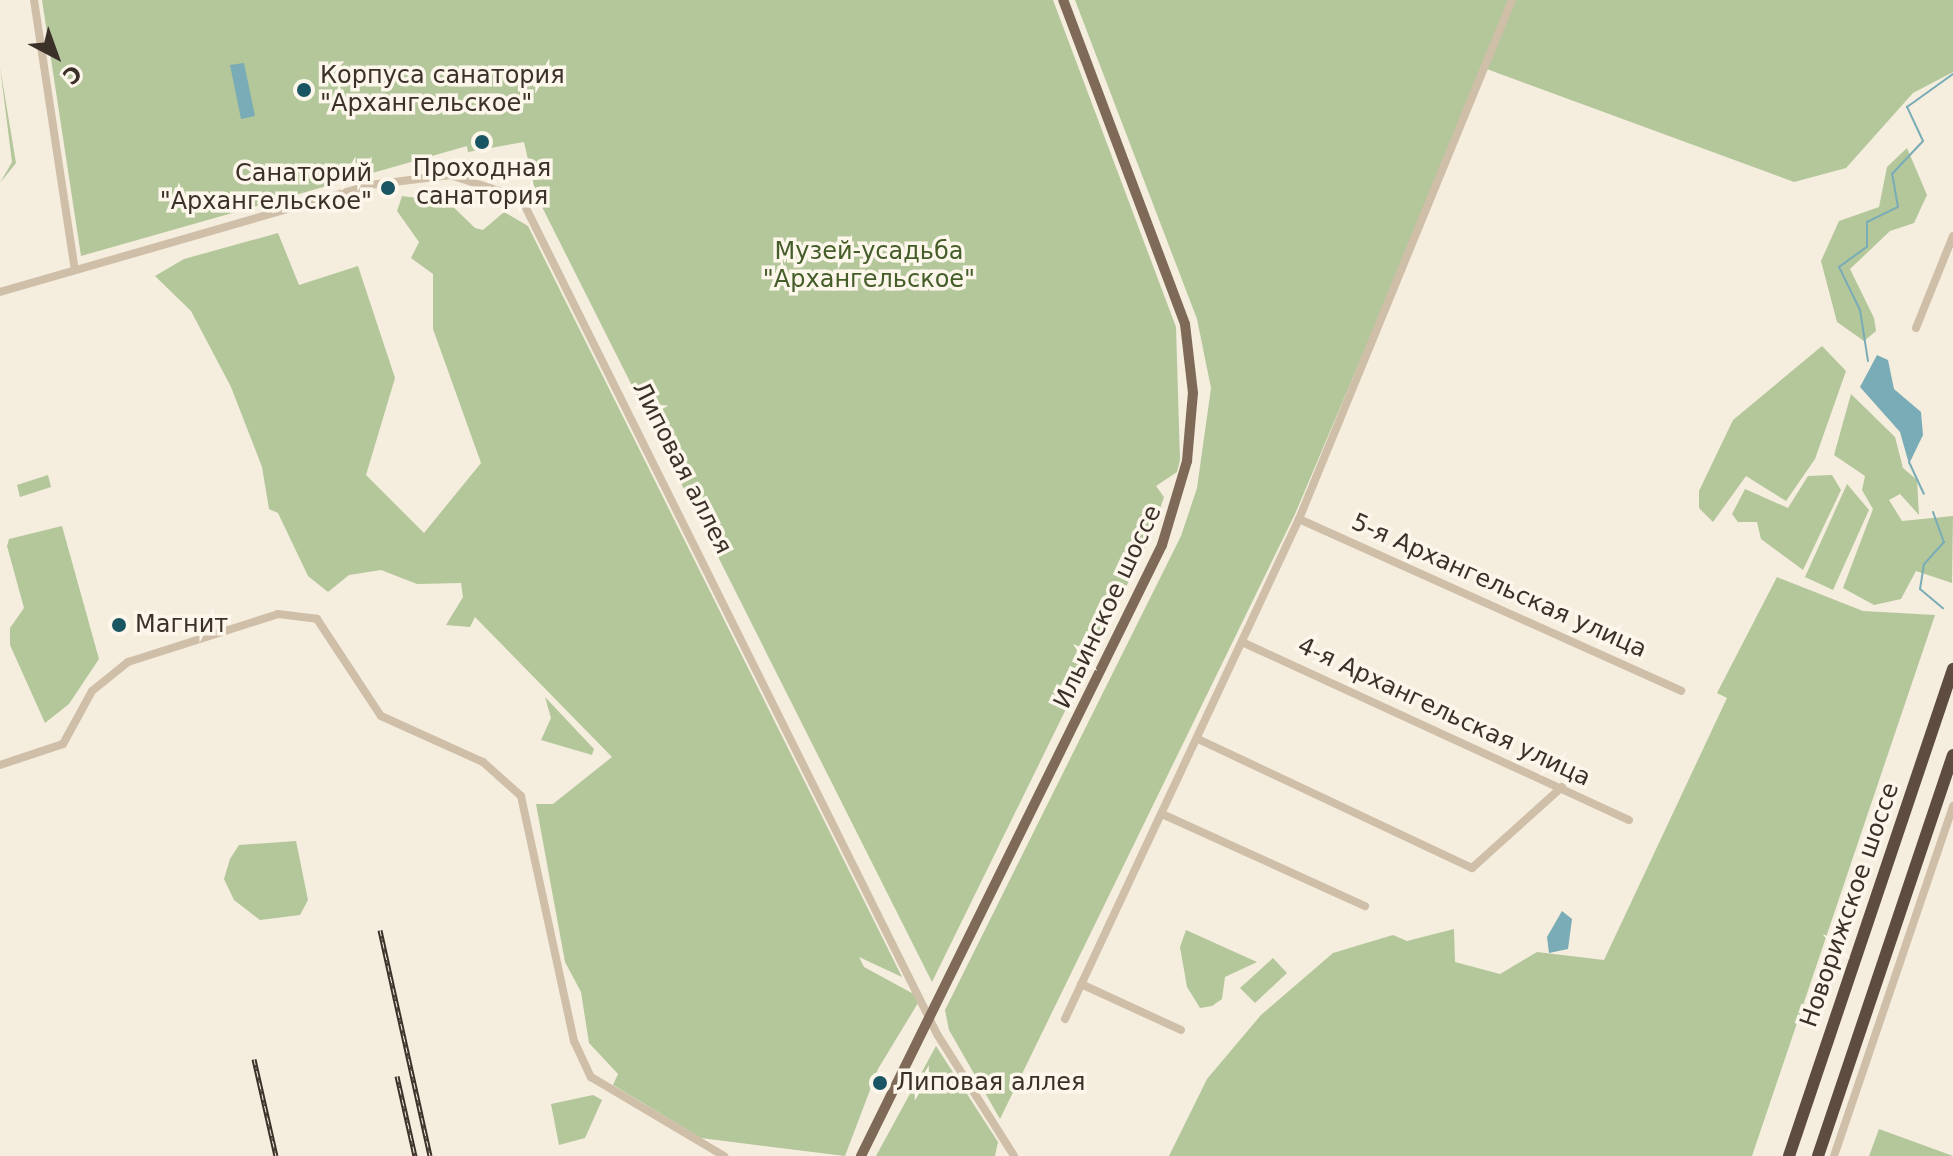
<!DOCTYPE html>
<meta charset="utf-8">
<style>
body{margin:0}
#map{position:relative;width:1953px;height:1156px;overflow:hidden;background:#f5edde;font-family:"DejaVu Sans",sans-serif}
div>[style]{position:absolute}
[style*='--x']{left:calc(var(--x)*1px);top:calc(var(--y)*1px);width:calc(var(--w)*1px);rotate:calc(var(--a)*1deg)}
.green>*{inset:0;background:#b3c79b}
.water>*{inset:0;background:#79acb6}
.stream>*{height:2px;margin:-1px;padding:0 1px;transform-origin:1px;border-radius:1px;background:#79acb6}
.minor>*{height:8px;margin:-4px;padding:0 4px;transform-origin:4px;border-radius:4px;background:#cfbea8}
.major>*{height:10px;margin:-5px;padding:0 5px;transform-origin:5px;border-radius:5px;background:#7f6a58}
.highway>*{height:12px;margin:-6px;padding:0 6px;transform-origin:6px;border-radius:6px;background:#5d4c3f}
.rail>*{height:5px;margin-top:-2.5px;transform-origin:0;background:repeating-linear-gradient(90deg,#fcf6eb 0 6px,#3b3129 0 12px);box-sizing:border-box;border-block:2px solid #3b3129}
.dots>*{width:22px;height:22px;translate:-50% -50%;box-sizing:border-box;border:4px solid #fcf6eb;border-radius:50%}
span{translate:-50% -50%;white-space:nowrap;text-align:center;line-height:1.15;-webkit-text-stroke:7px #fcf6eb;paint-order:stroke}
.poi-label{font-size:24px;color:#3b3129}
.left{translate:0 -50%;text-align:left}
.right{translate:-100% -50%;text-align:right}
.park-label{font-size:24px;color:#445d29}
.street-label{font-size:24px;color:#3b3129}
.north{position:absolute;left:16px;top:16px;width:80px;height:80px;-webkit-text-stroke:6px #fcf6eb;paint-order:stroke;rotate:139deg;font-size:22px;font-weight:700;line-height:32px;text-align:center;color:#3b3129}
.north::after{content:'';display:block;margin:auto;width:28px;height:36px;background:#3b3129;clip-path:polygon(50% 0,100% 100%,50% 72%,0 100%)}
</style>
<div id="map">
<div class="green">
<div style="clip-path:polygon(42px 0,1053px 0,1176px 327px,1180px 460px,1177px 472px,1156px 486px,1164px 497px,1150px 538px,932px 982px,536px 195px,524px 142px,468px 152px,467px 146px,81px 256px)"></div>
<div style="clip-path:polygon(1075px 0,1953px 0,1953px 72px,1913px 93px,1846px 168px,1794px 182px,1484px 68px,1295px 514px,1000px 1119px,949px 1030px,945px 1010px,1181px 536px,1197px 488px,1211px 388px,1197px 319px)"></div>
<div style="clip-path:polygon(0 67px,16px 163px,0 183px,12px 162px)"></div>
<div style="clip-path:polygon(1907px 148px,1927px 195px,1914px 223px,1890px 231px,1850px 269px,1874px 318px,1876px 331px,1864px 341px,1837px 322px,1821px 261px,1839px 221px,1879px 207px,1887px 167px)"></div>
<div style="clip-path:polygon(402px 196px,448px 202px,475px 228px,483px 230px,504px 212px,528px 226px,902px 977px,859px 957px,864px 967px,921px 998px,878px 1069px,845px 1156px,701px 1138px,613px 1085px,618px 1074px,589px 1043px,581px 992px,565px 962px,536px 804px,553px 804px,612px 757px,475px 617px,470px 627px,446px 625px,463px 597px,461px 583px,417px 584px,381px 570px,349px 575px,328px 592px,308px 576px,278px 513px,269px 509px,262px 467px,231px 387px,191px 311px,155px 276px,184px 259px,278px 233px,299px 285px,358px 266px,395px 378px,366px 475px,424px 533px,481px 463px,433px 329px,433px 274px,411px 258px,419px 242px,397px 211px)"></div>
<div style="clip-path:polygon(1822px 346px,1846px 371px,1815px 459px,1786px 501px,1746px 476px,1713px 522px,1699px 508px,1699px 491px,1733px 420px)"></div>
<div style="clip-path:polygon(1851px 394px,1895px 437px,1903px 468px,1917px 480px,1919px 515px,1900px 494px,1889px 500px,1902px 521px,1953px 516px,1952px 583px,1916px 571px,1901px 599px,1874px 605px,1843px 588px,1873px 509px,1862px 490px,1865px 476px,1834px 455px)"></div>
<div style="clip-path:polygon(48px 475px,51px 487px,20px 497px,17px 485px)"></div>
<div style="clip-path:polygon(1832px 475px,1841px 490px,1803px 570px,1761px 539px,1757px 522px,1738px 522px,1732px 514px,1745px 489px,1788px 508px,1808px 476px)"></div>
<div style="clip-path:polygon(1847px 484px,1869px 510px,1833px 590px,1805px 577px)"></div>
<div style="clip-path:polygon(62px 526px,99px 659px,69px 704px,45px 723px,10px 645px,10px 628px,24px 608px,7px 546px,9px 539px)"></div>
<div style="clip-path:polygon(1777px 577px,1863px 611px,1935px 615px,1752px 1156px,1169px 1156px,1207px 1079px,1261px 1015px,1333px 953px,1393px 935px,1407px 941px,1454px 929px,1455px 962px,1500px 974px,1537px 952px,1604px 960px,1727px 698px,1717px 693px)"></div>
<div style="clip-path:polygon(545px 697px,594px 749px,592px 755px,541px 740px,551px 718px)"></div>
<div style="clip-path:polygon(296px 841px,308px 900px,300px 915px,260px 920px,234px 900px,224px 879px,230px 859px,239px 845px)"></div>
<div style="clip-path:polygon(1186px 930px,1257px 962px,1225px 977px,1222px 999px,1212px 1006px,1200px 1008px,1187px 987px,1180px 947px)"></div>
<div style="clip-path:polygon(1273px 958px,1287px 973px,1255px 1003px,1240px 988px)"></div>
<div style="clip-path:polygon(936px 1046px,998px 1142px,995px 1156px,876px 1156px)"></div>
<div style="clip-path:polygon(593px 1095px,602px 1100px,585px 1138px,559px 1145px,551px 1104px)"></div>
<div style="clip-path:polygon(1879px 1129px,1953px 1156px,1869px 1156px)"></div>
</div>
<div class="water">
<div style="clip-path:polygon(244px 63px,255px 116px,241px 119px,230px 65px)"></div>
<div style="clip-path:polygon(1877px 355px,1888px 360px,1894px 389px,1921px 412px,1923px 435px,1909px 464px,1900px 432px,1860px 387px)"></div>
<div style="clip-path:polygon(1562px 911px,1572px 919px,1568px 949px,1549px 953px,1547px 937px)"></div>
</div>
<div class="stream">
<div style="--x:1868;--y:361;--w:52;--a:-98.9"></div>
<div style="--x:1860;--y:310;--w:48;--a:-116"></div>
<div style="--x:1839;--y:267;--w:34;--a:-36"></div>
<div style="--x:1867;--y:247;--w:25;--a:-90"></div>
<div style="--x:1867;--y:222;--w:34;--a:-26"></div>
<div style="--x:1898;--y:207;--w:34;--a:-100"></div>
<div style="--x:1892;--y:174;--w:45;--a:-46.8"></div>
<div style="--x:1923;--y:141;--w:38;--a:-115"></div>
<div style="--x:1907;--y:107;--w:57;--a:-35.7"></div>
<div style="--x:1909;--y:462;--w:35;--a:65"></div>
<div style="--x:1933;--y:512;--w:32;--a:70"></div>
<div style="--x:1944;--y:542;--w:30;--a:132"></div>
<div style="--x:1924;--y:564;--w:25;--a:99"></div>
<div style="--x:1920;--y:589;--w:30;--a:40"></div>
</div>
<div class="minor">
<div style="--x:34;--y:0;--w:273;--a:81.4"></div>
<div style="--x:0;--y:292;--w:385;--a:-16.1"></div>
<div style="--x:370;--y:185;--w:81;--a:-7.1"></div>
<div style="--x:450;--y:175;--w:75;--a:17.9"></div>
<div style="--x:521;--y:198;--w:934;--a:63.54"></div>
<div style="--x:937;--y:1034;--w:144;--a:57.7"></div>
<div style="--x:1916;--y:328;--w:99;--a:-68.1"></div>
<div style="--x:1299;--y:519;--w:419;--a:24.2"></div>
<div style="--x:1242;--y:642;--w:426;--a:24.7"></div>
<div style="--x:1198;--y:739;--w:303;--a:25.2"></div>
<div style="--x:1472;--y:868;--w:121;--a:-42"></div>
<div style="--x:0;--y:765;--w:66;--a:-18.4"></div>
<div style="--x:63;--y:744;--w:60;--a:-61.3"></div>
<div style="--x:92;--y:691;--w:46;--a:-38.9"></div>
<div style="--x:128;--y:662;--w:157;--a:-17.7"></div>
<div style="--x:278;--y:614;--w:39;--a:7"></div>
<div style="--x:317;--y:619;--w:116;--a:56.6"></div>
<div style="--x:381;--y:716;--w:112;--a:24.3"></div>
<div style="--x:483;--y:762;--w:51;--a:41.8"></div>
<div style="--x:521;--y:796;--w:251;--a:77.8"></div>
<div style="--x:574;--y:1041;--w:40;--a:65"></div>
<div style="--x:591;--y:1077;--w:155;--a:30.7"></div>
<div style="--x:1162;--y:814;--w:223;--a:24.4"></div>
<div style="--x:1081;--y:984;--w:110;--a:24.7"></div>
<div style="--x:1065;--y:1019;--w:552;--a:-64.92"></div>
<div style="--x:1299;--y:519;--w:561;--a:-67.69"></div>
<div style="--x:1834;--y:1156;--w:370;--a:-71.2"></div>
</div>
<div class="major">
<div style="--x:861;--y:1156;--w:681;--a:-63.77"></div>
<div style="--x:1162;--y:545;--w:88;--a:-73.4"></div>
<div style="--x:1187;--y:461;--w:68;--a:-85"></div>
<div style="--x:1193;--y:393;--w:69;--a:-96.6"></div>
<div style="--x:1185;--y:324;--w:346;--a:-110.6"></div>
</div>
<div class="highway">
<div style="--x:1789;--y:1156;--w:514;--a:-71.39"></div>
<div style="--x:1818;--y:1156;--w:423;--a:-71.4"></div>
</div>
<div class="rail">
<div style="--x:380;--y:930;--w:231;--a:77.5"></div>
<div style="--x:254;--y:1059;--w:99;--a:77.2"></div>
<div style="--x:397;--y:1076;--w:82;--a:77.3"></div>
</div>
<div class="dots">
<div style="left:304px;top:90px;background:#195562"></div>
<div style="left:482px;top:142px;background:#195562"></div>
<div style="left:388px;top:188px;background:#195562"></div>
<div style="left:119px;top:625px;background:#195562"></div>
<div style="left:880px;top:1083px;background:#195562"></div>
</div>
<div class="poi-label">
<span class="left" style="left:320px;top:90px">Корпуса санатория<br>"Архангельское"</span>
<span style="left:482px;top:183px">Проходная<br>санатория</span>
<span class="right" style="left:372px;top:188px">Санаторий<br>"Архангельское"</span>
<span class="left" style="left:135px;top:625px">Магнит</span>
<span class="left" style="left:896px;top:1083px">Липовая аллея</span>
</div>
<div class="park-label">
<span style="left:869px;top:266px">Музей-усадьба<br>"Архангельское"</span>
</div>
<div class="street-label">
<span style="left:682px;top:468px;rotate:63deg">Липовая аллея</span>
<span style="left:1499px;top:586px;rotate:24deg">5-я Архангельская улица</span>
<span style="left:1108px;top:607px;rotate:-65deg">Ильинское шоссе</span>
<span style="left:1444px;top:712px;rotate:25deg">4-я Архангельская улица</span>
<span style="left:1850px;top:905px;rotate:-71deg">Новорижское шоссе</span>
</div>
<div class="north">С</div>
</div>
